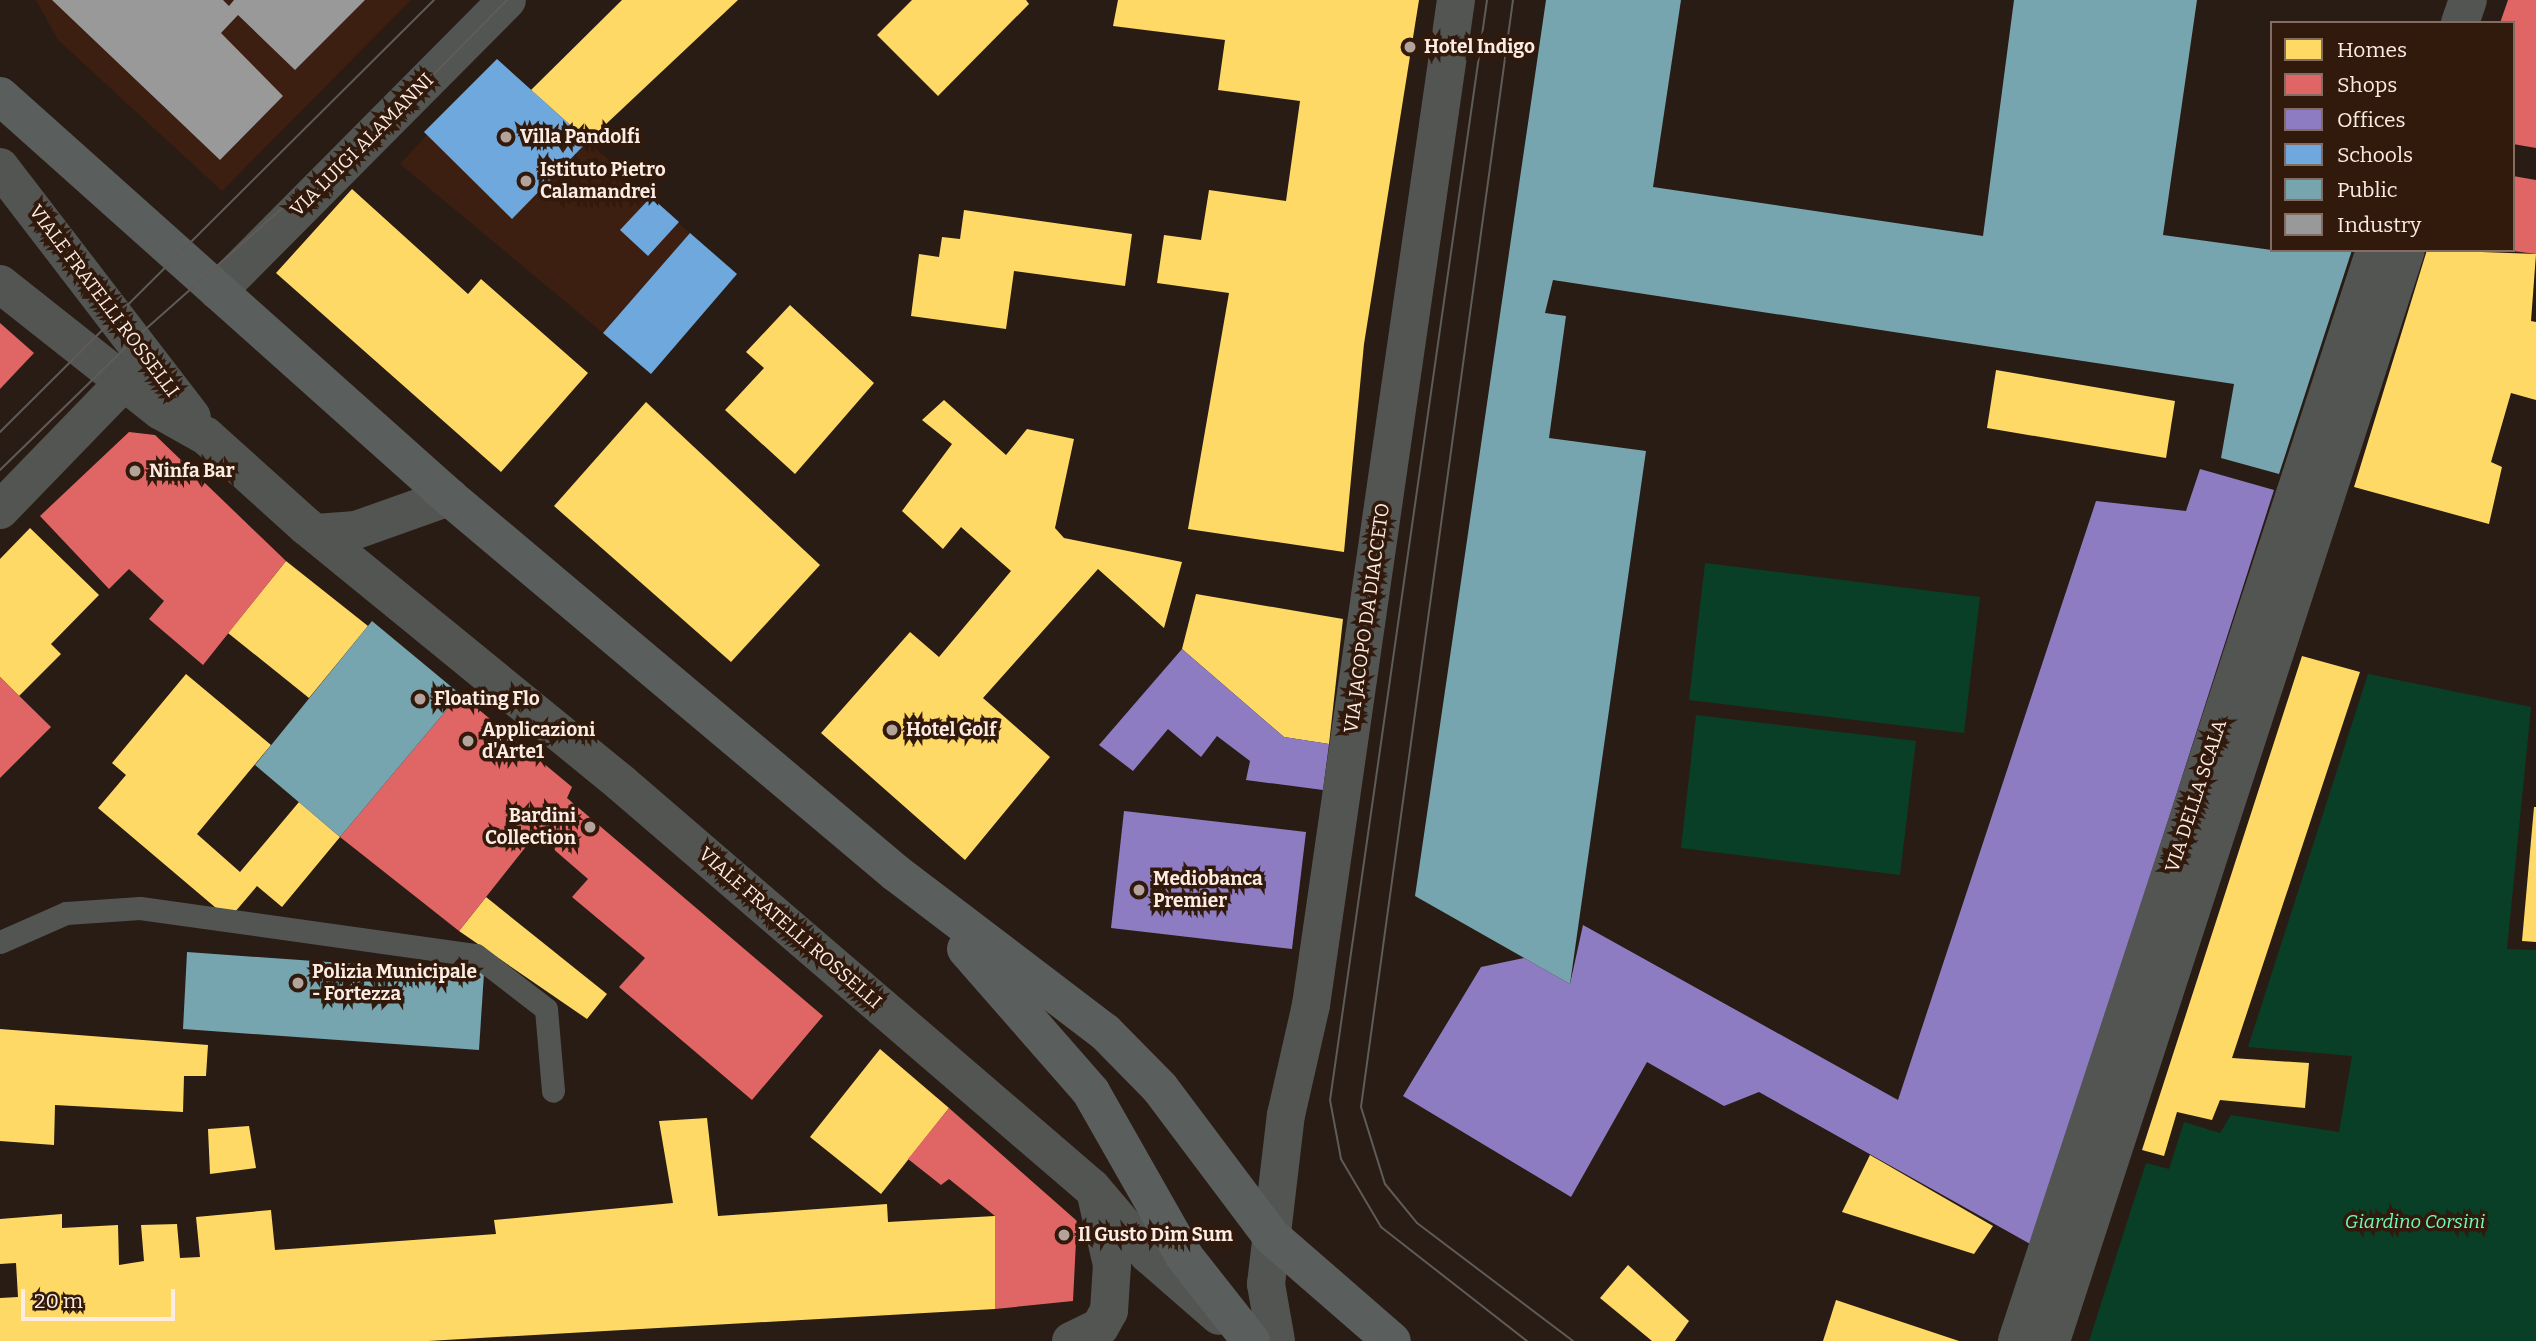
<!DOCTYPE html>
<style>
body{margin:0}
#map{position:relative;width:2536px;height:1341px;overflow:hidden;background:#291c14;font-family:Bitter,serif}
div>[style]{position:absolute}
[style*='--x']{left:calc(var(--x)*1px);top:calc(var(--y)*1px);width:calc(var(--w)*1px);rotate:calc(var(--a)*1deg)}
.built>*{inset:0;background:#3c1f11}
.green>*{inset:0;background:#093f27}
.homes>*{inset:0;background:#ffd966}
.shops>*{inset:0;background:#e06666}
.offices>*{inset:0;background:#8e7cc3}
.schools>*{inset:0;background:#6fa8dc}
.public>*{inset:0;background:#76a5af}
.industry>*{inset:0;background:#999}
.lane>*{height:23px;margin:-11.5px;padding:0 11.5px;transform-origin:11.5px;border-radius:11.5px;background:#535553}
.street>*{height:38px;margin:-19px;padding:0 19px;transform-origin:19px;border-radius:19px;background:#535553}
.primary>*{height:38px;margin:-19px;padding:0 19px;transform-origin:19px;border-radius:19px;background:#5a5f5e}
.tram>*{height:2px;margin:-1px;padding:0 1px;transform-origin:1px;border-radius:1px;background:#5f5b58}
.dots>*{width:19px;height:19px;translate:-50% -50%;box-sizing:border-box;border:4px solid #31190c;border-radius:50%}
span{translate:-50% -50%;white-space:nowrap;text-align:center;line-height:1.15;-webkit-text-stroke:7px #31190c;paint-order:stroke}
.poi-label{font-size:19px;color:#fdece3;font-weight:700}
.left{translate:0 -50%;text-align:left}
.right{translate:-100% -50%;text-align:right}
.street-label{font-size:19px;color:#fdece3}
.park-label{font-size:19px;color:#71fcb8;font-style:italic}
.legend{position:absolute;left:2270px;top:21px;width:245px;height:231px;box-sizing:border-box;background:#31190c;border:2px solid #836d62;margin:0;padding:9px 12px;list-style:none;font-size:21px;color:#fdece3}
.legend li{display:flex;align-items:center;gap:14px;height:35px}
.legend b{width:35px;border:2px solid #836d62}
.scale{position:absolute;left:21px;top:1289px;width:154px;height:32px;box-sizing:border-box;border:4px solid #fdece3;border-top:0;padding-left:9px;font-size:21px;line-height:24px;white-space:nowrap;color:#fdece3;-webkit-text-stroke:5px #31190c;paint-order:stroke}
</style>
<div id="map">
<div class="built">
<div style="clip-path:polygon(36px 0,411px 0,222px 191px,58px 40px)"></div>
<div style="clip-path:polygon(497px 59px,690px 233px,603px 333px,400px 164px)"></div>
</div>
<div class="green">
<div style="clip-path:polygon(1705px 563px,1980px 597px,1964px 733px,1689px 700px)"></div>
<div style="clip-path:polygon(2368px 674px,2531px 707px,2507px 949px,2536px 950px,2536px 1341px,2089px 1341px,2146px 1163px,2169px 1169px,2184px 1122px,2220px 1133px,2231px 1115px,2339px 1132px,2352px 1056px,2248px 1047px)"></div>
<div style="clip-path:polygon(1696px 715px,1916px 741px,1900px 875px,1681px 848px)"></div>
</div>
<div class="homes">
<div style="clip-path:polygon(622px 0,738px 0,588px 141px,531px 90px)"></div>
<div style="clip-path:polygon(912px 0,1026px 0,1029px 4px,938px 96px,877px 35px)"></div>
<div style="clip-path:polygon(1118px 0,1419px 0,1364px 344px,1344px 552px,1188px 529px,1229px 293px,1157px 283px,1164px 235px,1201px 240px,1209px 190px,1286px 201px,1300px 101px,1218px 90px,1225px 40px,1113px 26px)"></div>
<div style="clip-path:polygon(352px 189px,468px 294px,481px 279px,588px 373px,501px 472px,276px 273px)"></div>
<div style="clip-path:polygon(964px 210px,1132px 234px,1125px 286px,1014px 271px,1006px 329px,911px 316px,919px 254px,939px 257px,942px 237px,960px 239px)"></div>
<div style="clip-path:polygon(2427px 250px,2536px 254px,2531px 321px,2536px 322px,2536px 400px,2511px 393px,2491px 462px,2502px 467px,2489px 524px,2354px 487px)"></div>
<div style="clip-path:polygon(790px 305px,874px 383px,795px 474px,725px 410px,764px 368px,746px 352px)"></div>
<div style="clip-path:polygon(1996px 370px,2175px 401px,2166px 458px,1987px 428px)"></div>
<div style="clip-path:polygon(944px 400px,1006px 455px,1027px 429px,1074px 439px,1055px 528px,1064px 538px,1182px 562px,1164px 628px,1098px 569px,983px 698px,1050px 757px,965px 860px,821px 733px,910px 632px,939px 657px,1011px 571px,961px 527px,943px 549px,902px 511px,952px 444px,922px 420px)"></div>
<div style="clip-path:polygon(646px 402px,820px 565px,731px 662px,554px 506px)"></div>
<div style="clip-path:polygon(30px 528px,99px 595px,51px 644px,61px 654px,19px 696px,0 677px,0 559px)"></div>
<div style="clip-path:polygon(286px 561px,368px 626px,309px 698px,228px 633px)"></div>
<div style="clip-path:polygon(1196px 594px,1343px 619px,1329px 744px,1284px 737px,1182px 649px)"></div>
<div style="clip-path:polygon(2302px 656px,2360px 672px,2232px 1058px,2309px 1063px,2305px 1108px,2220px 1100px,2212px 1120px,2177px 1112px,2164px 1156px,2142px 1150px)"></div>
<div style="clip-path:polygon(186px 674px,271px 745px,197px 834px,240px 872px,299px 802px,340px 837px,282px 907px,257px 886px,229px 919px,98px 808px,126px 775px,112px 763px)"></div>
<div style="clip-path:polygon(2534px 807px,2536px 807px,2536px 942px,2522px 941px)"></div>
<div style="clip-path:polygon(486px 897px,607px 994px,587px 1019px,459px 931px)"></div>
<div style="clip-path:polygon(0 1029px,208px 1045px,206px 1076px,184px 1076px,183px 1112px,55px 1105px,54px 1145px,0 1141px)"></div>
<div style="clip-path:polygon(880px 1049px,949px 1108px,881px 1194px,810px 1137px)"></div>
<div style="clip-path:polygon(707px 1118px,718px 1216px,887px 1204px,888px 1222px,995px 1216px,995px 1309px,428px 1341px,0 1341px,0 1298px,18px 1297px,16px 1263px,0 1264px,0 1219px,62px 1214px,62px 1228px,118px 1225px,119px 1265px,144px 1261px,141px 1225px,177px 1224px,180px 1258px,200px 1257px,196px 1217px,271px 1210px,275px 1250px,496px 1234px,494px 1220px,673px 1203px,659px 1121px)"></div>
<div style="clip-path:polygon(249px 1126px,256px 1168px,210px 1174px,208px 1129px)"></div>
<div style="clip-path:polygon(1870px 1155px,1993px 1226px,1974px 1254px,1842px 1212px)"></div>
<div style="clip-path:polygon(1628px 1265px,1689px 1321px,1675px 1341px,1652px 1341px,1600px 1298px)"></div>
<div style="clip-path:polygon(1836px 1300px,1959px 1341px,1823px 1341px)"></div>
</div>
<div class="shops">
<div style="clip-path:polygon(2508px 0,2536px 0,2536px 148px,2513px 144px,2513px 23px,2500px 23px)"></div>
<div style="clip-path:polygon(2513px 176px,2536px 180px,2536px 254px,2513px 251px)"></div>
<div style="clip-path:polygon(0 323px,34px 353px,0 389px)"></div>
<div style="clip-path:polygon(129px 432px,155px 435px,286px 561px,203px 665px,149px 619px,164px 601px,129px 569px,109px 589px,40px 516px)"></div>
<div style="clip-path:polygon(0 677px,51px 727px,0 778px)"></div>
<div style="clip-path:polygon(460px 694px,572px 787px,567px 798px,823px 1016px,752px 1100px,619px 987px,645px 958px,572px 897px,588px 879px,536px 834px,459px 931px,340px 837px)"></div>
<div style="clip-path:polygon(949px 1108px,1077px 1221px,1073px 1301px,995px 1309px,995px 1216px,949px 1179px,941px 1185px,908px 1159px)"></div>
</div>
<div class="offices">
<div style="clip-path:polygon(2200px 469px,2274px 490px,2032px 1245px,1759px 1092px,1724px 1106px,1647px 1062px,1571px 1197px,1403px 1096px,1481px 967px,1524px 958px,1570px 984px,1583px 925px,1898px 1100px,2096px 501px,2186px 511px)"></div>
<div style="clip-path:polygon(1182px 649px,1284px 737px,1329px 744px,1323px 790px,1246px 780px,1250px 761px,1217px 736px,1201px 757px,1168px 729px,1133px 771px,1099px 745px)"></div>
<div style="clip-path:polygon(1124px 811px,1306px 832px,1292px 949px,1111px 928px)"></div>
</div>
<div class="schools">
<div style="clip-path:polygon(497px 59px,588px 141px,512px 219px,424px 132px)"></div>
<div style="clip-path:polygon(651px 197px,679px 222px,648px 256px,620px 230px)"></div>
<div style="clip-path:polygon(690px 233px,737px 274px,651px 374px,603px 333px)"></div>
</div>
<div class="public">
<div style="clip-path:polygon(1546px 0,1681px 0,1653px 187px,1983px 236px,2014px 0,2197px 0,2163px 235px,2279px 251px,2352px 250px,2279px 474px,2221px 458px,2234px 384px,1553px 280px,1545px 313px,1566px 316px,1549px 438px,1646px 451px,1570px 984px,1415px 896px)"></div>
<div style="clip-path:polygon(372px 621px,460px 694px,340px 837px,255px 765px)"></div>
<div style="clip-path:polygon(187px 952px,484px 973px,479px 1050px,183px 1029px)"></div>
</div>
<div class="industry">
<div style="clip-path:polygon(52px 0,223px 0,229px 6px,234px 0,365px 0,295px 70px,238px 15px,221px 33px,283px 96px,220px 160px)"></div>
</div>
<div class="lane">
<div style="--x:0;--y:942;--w:72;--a:-23.7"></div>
<div style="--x:66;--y:913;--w:74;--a:-3.9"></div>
<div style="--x:140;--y:908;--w:339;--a:8"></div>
<div style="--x:476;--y:955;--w:88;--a:37.6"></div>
<div style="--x:546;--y:1009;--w:82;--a:85.1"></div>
</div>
<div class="street">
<div style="--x:2460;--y:23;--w:24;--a:-71"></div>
<div style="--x:0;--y:167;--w:315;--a:52.5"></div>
<div style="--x:0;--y:284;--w:205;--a:38.3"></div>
<div style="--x:161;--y:411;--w:51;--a:29.1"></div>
<div style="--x:206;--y:436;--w:135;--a:42"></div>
<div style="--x:306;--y:526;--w:407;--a:39.2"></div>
<div style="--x:621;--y:783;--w:621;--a:40.69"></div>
<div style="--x:1092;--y:1188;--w:87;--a:49.7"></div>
<div style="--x:1148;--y:1254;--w:94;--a:41.1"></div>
<div style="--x:218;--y:291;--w:410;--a:-45.2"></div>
<div style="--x:0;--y:510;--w:177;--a:-45.9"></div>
<div style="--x:316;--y:533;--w:40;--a:-4.3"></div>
<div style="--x:356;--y:530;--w:99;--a:-19.5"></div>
<div style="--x:1071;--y:1341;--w:32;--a:-26"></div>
<div style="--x:1100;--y:1327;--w:18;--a:-61"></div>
<div style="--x:1109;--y:1311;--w:46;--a:-86.3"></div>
<div style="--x:1112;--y:1265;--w:68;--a:-102.8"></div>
<div style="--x:1276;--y:1341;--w:58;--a:-100"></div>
<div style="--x:1266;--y:1284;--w:170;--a:-83.3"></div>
<div style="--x:1286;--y:1115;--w:113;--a:-77.2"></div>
<div style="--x:1311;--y:1005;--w:1015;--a:-81.79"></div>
<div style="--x:2017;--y:1341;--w:1148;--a:-71.83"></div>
<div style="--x:2051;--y:1341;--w:1147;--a:-71.98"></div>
</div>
<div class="primary">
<div style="--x:0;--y:96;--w:602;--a:41.77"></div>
<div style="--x:449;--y:497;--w:584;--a:40.07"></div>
<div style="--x:896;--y:873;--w:263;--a:37.3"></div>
<div style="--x:1105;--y:1032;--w:78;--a:45.5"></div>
<div style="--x:1160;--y:1088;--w:185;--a:53.1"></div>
<div style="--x:1271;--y:1236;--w:160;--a:41"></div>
<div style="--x:966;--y:949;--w:190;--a:48.8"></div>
<div style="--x:1091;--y:1092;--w:189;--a:60.4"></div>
<div style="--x:1184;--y:1256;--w:108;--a:51.8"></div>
</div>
<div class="tram">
<div style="--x:1487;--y:0;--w:1111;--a:98.12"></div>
<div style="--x:1330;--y:1100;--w:60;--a:79.4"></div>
<div style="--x:1341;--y:1159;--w:79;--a:59.5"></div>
<div style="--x:1381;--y:1227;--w:185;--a:38"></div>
<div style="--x:1513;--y:0;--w:1117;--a:97.82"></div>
<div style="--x:1361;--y:1107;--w:81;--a:72.7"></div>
<div style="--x:1385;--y:1184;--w:50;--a:50.6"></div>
<div style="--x:1417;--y:1223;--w:196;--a:37.1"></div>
<div style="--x:0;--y:432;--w:612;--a:-44.87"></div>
<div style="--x:0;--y:470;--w:183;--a:-44.3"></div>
<div style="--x:131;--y:342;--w:409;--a:-41.5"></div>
<div style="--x:437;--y:71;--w:100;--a:-45.4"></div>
</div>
<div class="dots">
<div style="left:1410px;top:47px;background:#b3a39b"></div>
<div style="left:506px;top:137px;background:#b3a39b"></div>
<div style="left:526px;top:181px;background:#b3a39b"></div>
<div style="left:135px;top:471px;background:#b3a39b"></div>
<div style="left:420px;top:699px;background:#b3a39b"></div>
<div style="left:892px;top:730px;background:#b3a39b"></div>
<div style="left:468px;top:741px;background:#b3a39b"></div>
<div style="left:590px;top:827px;background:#b3a39b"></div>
<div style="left:1139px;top:890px;background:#b3a39b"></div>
<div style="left:298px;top:983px;background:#b3a39b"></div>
<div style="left:1064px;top:1235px;background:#b3a39b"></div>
</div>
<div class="poi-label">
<span class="left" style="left:1424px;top:47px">Hotel Indigo</span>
<span class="left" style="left:520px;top:137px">Villa Pandolfi</span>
<span class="left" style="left:540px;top:181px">Istituto Pietro<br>Calamandrei</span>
<span class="left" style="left:149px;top:471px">Ninfa Bar</span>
<span class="left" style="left:434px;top:699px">Floating Flo</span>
<span class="left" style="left:482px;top:741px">Applicazioni<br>d'Arte1</span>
<span class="left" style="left:906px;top:730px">Hotel Golf</span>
<span class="right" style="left:576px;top:827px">Bardini<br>Collection</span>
<span class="left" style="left:1153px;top:890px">Mediobanca<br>Premier</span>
<span class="left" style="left:312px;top:983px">Polizia Municipale<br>- Fortezza</span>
<span class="left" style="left:1078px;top:1235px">Il Gusto Dim Sum</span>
</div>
<div class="street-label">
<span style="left:362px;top:145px;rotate:-45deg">VIA LUIGI ALAMANNI</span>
<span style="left:104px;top:301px;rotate:53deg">VIALE FRATELLI ROSSELLI</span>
<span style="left:1367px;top:618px;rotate:-82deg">VIA JACOPO DA DIACCETO</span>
<span style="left:2196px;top:796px;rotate:-72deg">VIA DELLA SCALA</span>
<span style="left:790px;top:928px;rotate:41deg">VIALE FRATELLI ROSSELLI</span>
</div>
<div class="park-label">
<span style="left:2415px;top:1222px">Giardino Corsini</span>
</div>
<ul class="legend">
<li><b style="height:19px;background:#ffd966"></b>Homes</li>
<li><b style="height:19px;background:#e06666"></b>Shops</li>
<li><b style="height:19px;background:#8e7cc3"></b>Offices</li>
<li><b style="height:19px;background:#6fa8dc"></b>Schools</li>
<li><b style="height:19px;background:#76a5af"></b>Public</li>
<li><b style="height:19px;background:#999"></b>Industry</li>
</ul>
<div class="scale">20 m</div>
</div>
